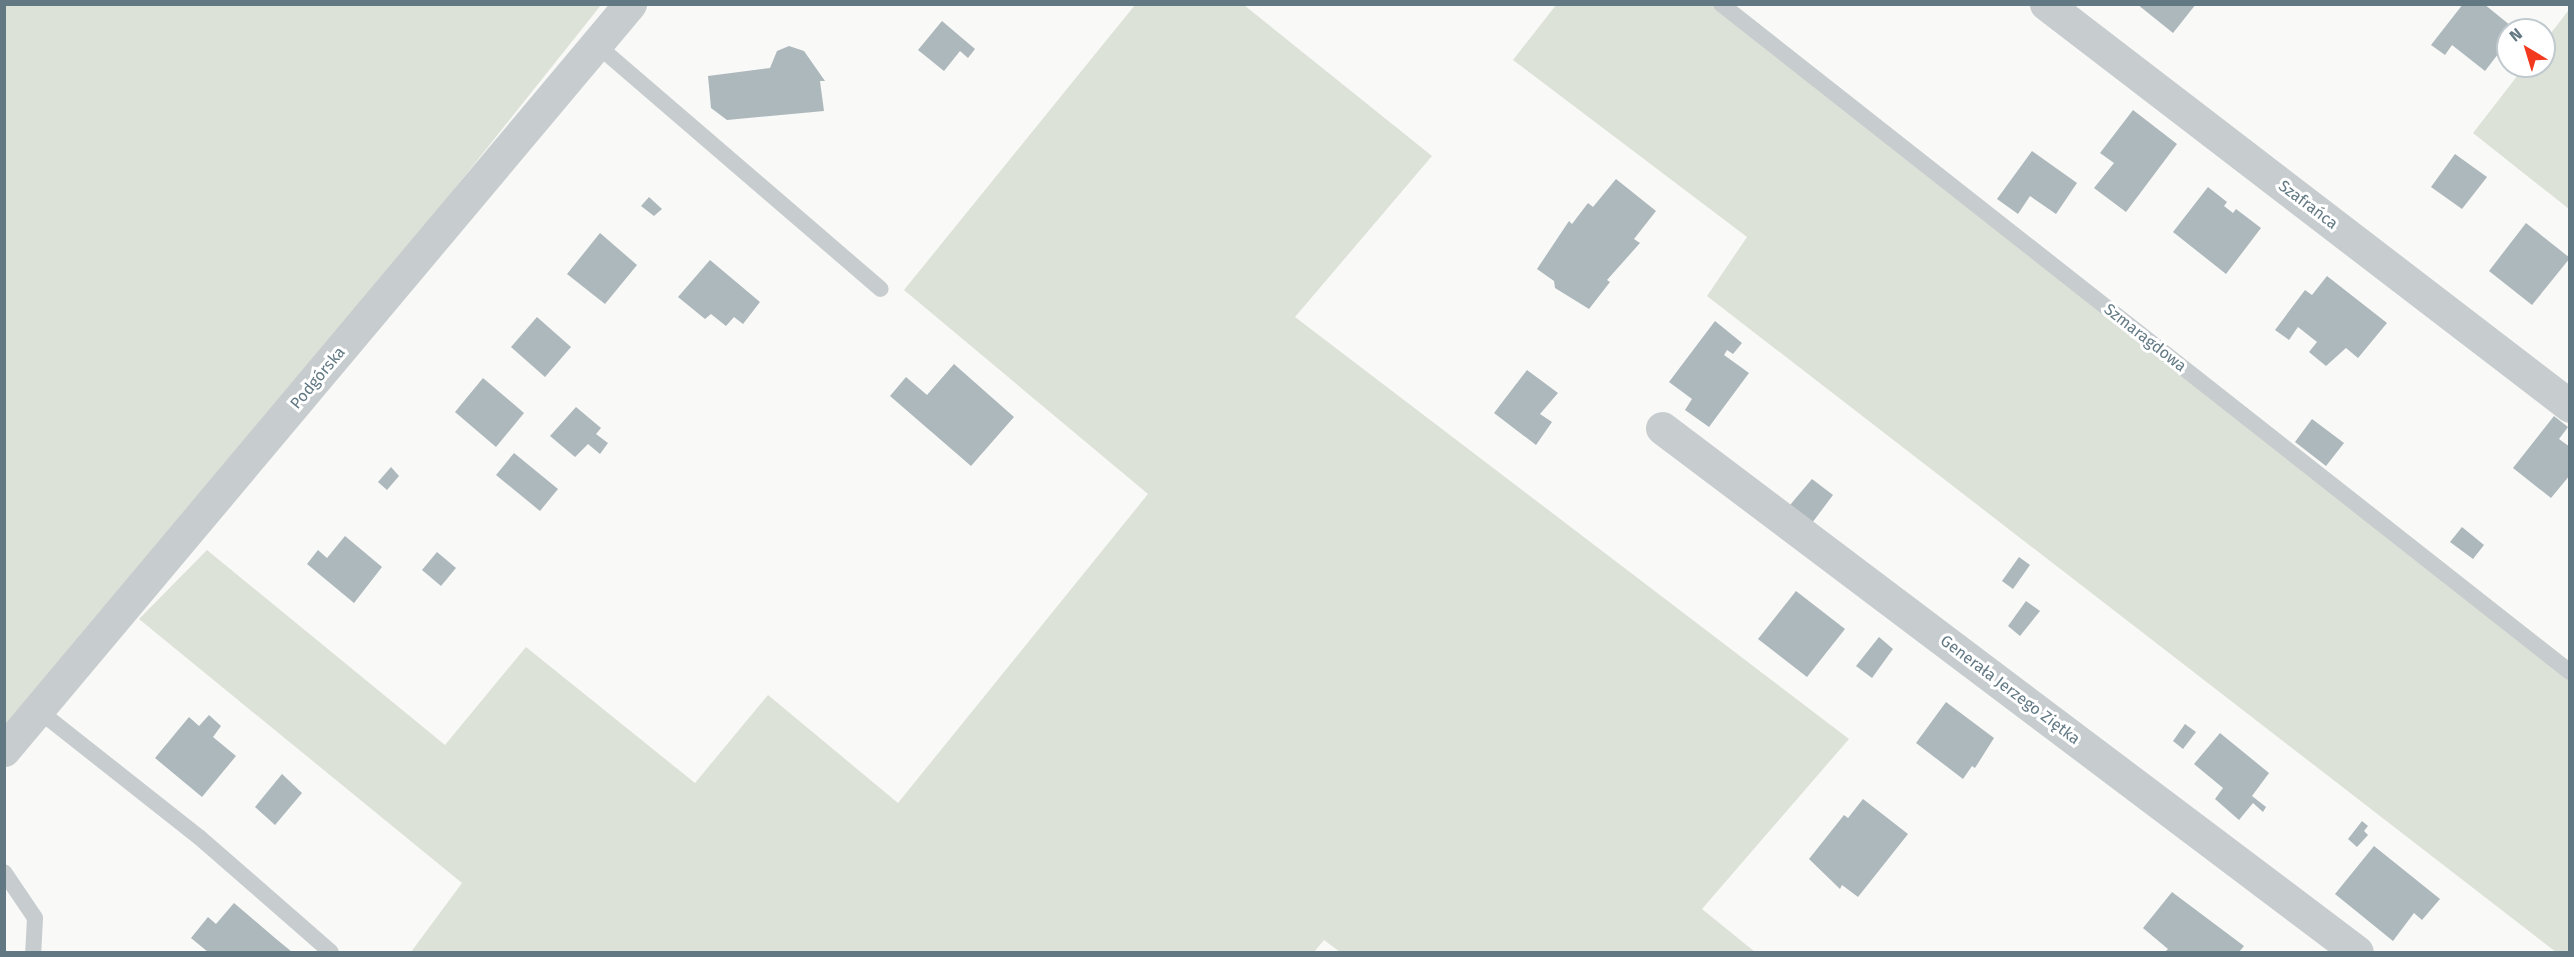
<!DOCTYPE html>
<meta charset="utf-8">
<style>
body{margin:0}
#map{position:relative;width:2574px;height:957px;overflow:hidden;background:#f9f9f7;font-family:"Fira Sans",sans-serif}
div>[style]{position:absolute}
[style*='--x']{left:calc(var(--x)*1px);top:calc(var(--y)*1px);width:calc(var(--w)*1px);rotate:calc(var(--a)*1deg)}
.green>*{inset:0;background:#dce2d7}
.building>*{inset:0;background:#adb8bc}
.lane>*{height:16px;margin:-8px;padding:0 8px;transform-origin:8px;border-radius:8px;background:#c7cccf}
.street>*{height:33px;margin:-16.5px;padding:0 16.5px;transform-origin:16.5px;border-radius:16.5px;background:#c7cccf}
span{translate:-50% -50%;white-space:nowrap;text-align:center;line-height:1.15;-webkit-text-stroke:6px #fff;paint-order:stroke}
.street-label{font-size:16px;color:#627984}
.frame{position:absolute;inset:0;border:6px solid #627984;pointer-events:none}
.north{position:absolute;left:2496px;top:18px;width:60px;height:60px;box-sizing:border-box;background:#fff;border:2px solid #c0c9ce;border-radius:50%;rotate:322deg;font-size:16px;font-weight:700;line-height:24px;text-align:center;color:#627984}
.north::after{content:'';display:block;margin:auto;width:21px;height:27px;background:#f2391e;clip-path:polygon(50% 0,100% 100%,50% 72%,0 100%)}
</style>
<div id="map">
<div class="green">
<div style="clip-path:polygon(5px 5px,601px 5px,441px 206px,5px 728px)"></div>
<div style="clip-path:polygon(1135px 5px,1244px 5px,1432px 156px,1295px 317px,1849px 739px,1702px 909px,1755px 952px,1340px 952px,1324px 940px,1314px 952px,411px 952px,462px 883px,139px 619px,207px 550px,445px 745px,526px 647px,695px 783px,768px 695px,898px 803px,1148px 494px,904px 290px)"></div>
<div style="clip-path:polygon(1556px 5px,1733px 5px,2569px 661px,2569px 952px,2556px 952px,1707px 296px,1747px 237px,1513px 60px)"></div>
<div style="clip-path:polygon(2568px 11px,2570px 13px,2569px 209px,2473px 133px,2525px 66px,2544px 66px,2544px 42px)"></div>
</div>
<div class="building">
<div style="clip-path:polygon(2137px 4px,2196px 4px,2173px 33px)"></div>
<div style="clip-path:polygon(2463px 4px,2484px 4px,2516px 30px,2508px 30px,2508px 41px,2485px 71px,2452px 45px,2445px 55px,2431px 45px)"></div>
<div style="clip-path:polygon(942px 21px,975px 49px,968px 58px,960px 51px,944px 71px,918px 50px)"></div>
<div style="clip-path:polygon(789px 46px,804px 51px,825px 81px,820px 81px,824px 111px,727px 120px,711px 108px,708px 76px,770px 68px,777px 51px)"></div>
<div style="clip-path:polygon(2133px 110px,2177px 144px,2126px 212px,2094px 188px,2114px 163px,2100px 153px)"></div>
<div style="clip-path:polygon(2032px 151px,2077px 183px,2056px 214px,2030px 196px,2018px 214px,1997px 199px)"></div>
<div style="clip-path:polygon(2455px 154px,2487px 177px,2462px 209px,2431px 187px)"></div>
<div style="clip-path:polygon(1616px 179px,1656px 211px,1634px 239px,1640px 243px,1607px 280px,1610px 282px,1589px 309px,1555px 288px,1554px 281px,1537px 269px,1569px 221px,1572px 224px,1588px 203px,1593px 207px)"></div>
<div style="clip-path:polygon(2208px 187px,2227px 202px,2224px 206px,2233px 213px,2236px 209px,2261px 228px,2226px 274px,2173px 232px)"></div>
<div style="clip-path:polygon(649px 197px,662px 209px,654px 216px,641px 206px)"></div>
<div style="clip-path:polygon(2526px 223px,2570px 258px,2532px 305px,2489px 271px)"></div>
<div style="clip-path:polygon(600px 233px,637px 265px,605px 304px,567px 274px)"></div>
<div style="clip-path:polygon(710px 260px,760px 302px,743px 324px,734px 317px,726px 326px,711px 314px,705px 319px,678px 297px)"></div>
<div style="clip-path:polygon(2327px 276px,2387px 323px,2358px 358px,2346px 348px,2326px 366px,2309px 352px,2317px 342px,2298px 327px,2289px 340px,2275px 330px,2305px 290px,2312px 295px)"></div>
<div style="clip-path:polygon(537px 317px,571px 347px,545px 377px,511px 347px)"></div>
<div style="clip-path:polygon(1715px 321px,1742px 343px,1733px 354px,1727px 350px,1724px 355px,1749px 373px,1709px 427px,1685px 410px,1692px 399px,1669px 382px)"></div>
<div style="clip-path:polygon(954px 364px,1014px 417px,971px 466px,890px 396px,906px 377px,927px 395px)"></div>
<div style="clip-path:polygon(1527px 370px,1558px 393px,1540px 414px,1552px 422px,1536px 445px,1494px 413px)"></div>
<div style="clip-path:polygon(483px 378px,524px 413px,496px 447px,455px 412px)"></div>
<div style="clip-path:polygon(576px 407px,601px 428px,596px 434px,608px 443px,600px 454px,588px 444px,575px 457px,550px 436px)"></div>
<div style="clip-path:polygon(2554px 416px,2568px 427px,2559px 439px,2570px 447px,2570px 475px,2551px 498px,2513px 468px)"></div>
<div style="clip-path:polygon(2312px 419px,2344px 443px,2326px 466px,2295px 442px)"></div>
<div style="clip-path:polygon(514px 453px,558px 489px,540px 511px,496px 475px)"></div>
<div style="clip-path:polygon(391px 467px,399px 476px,387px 490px,378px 482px)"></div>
<div style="clip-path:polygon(1812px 479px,1833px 495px,1812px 523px,1790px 505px)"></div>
<div style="clip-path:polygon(2462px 527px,2484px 545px,2473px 559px,2450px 542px)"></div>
<div style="clip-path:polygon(345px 536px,382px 567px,354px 603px,307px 564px,318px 550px,327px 558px)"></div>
<div style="clip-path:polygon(437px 552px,456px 568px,441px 586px,422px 570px)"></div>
<div style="clip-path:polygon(2019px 557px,2030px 565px,2013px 589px,2002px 581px)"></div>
<div style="clip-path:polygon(1796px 591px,1845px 629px,1807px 677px,1758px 639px)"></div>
<div style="clip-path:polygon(2026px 601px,2040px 611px,2020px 636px,2008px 626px)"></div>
<div style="clip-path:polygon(1879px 637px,1893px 649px,1872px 678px,1856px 666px)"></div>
<div style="clip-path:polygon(1946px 702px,1994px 738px,1975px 768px,1972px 766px,1963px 779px,1916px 743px)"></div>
<div style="clip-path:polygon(209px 715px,221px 726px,213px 737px,236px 756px,202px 797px,155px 758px,189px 717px,199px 726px)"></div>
<div style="clip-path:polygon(2185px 724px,2196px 732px,2183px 749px,2173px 741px)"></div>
<div style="clip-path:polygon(2220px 733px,2269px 773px,2252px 796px,2266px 807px,2263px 812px,2253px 803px,2239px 820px,2215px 799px,2223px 788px,2194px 764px)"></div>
<div style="clip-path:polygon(282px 774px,302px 793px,275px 825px,255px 807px)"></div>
<div style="clip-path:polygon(1863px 799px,1908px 834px,1858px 897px,1842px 885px,1840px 889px,1809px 859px,1844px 815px,1848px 818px)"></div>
<div style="clip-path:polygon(2362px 821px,2368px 826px,2364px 831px,2368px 835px,2357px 847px,2348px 839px)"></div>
<div style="clip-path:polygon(2374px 846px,2440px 899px,2422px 920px,2414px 913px,2393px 941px,2335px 894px)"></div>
<div style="clip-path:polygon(2172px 892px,2244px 946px,2239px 952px,2166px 951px,2168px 949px,2143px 928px)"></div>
<div style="clip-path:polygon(234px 903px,275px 938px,292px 952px,208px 952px,191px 938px,208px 917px,216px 924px)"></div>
</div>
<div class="lane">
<div style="--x:1721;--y:4;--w:1080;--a:38.2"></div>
<div style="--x:597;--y:45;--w:374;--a:40.7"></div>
<div style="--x:38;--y:710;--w:205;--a:38.3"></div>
<div style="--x:199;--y:837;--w:175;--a:41.1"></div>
<div style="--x:4;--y:872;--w:55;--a:56"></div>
<div style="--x:35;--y:918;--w:34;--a:93"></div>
</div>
<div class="street">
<div style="--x:2046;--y:4;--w:660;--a:37.49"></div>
<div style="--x:1662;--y:428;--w:870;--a:37.01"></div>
<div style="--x:4;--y:750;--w:974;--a:-50"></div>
</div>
<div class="street-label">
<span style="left:2308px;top:205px;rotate:37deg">Szafrańca</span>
<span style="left:2145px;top:338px;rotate:38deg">Szmaragdowa</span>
<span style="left:318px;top:378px;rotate:-50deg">Podgórska</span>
<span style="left:2010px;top:690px;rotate:37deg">Generała Jerzego Ziętka</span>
</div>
<div class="frame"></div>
<div class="north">N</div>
</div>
